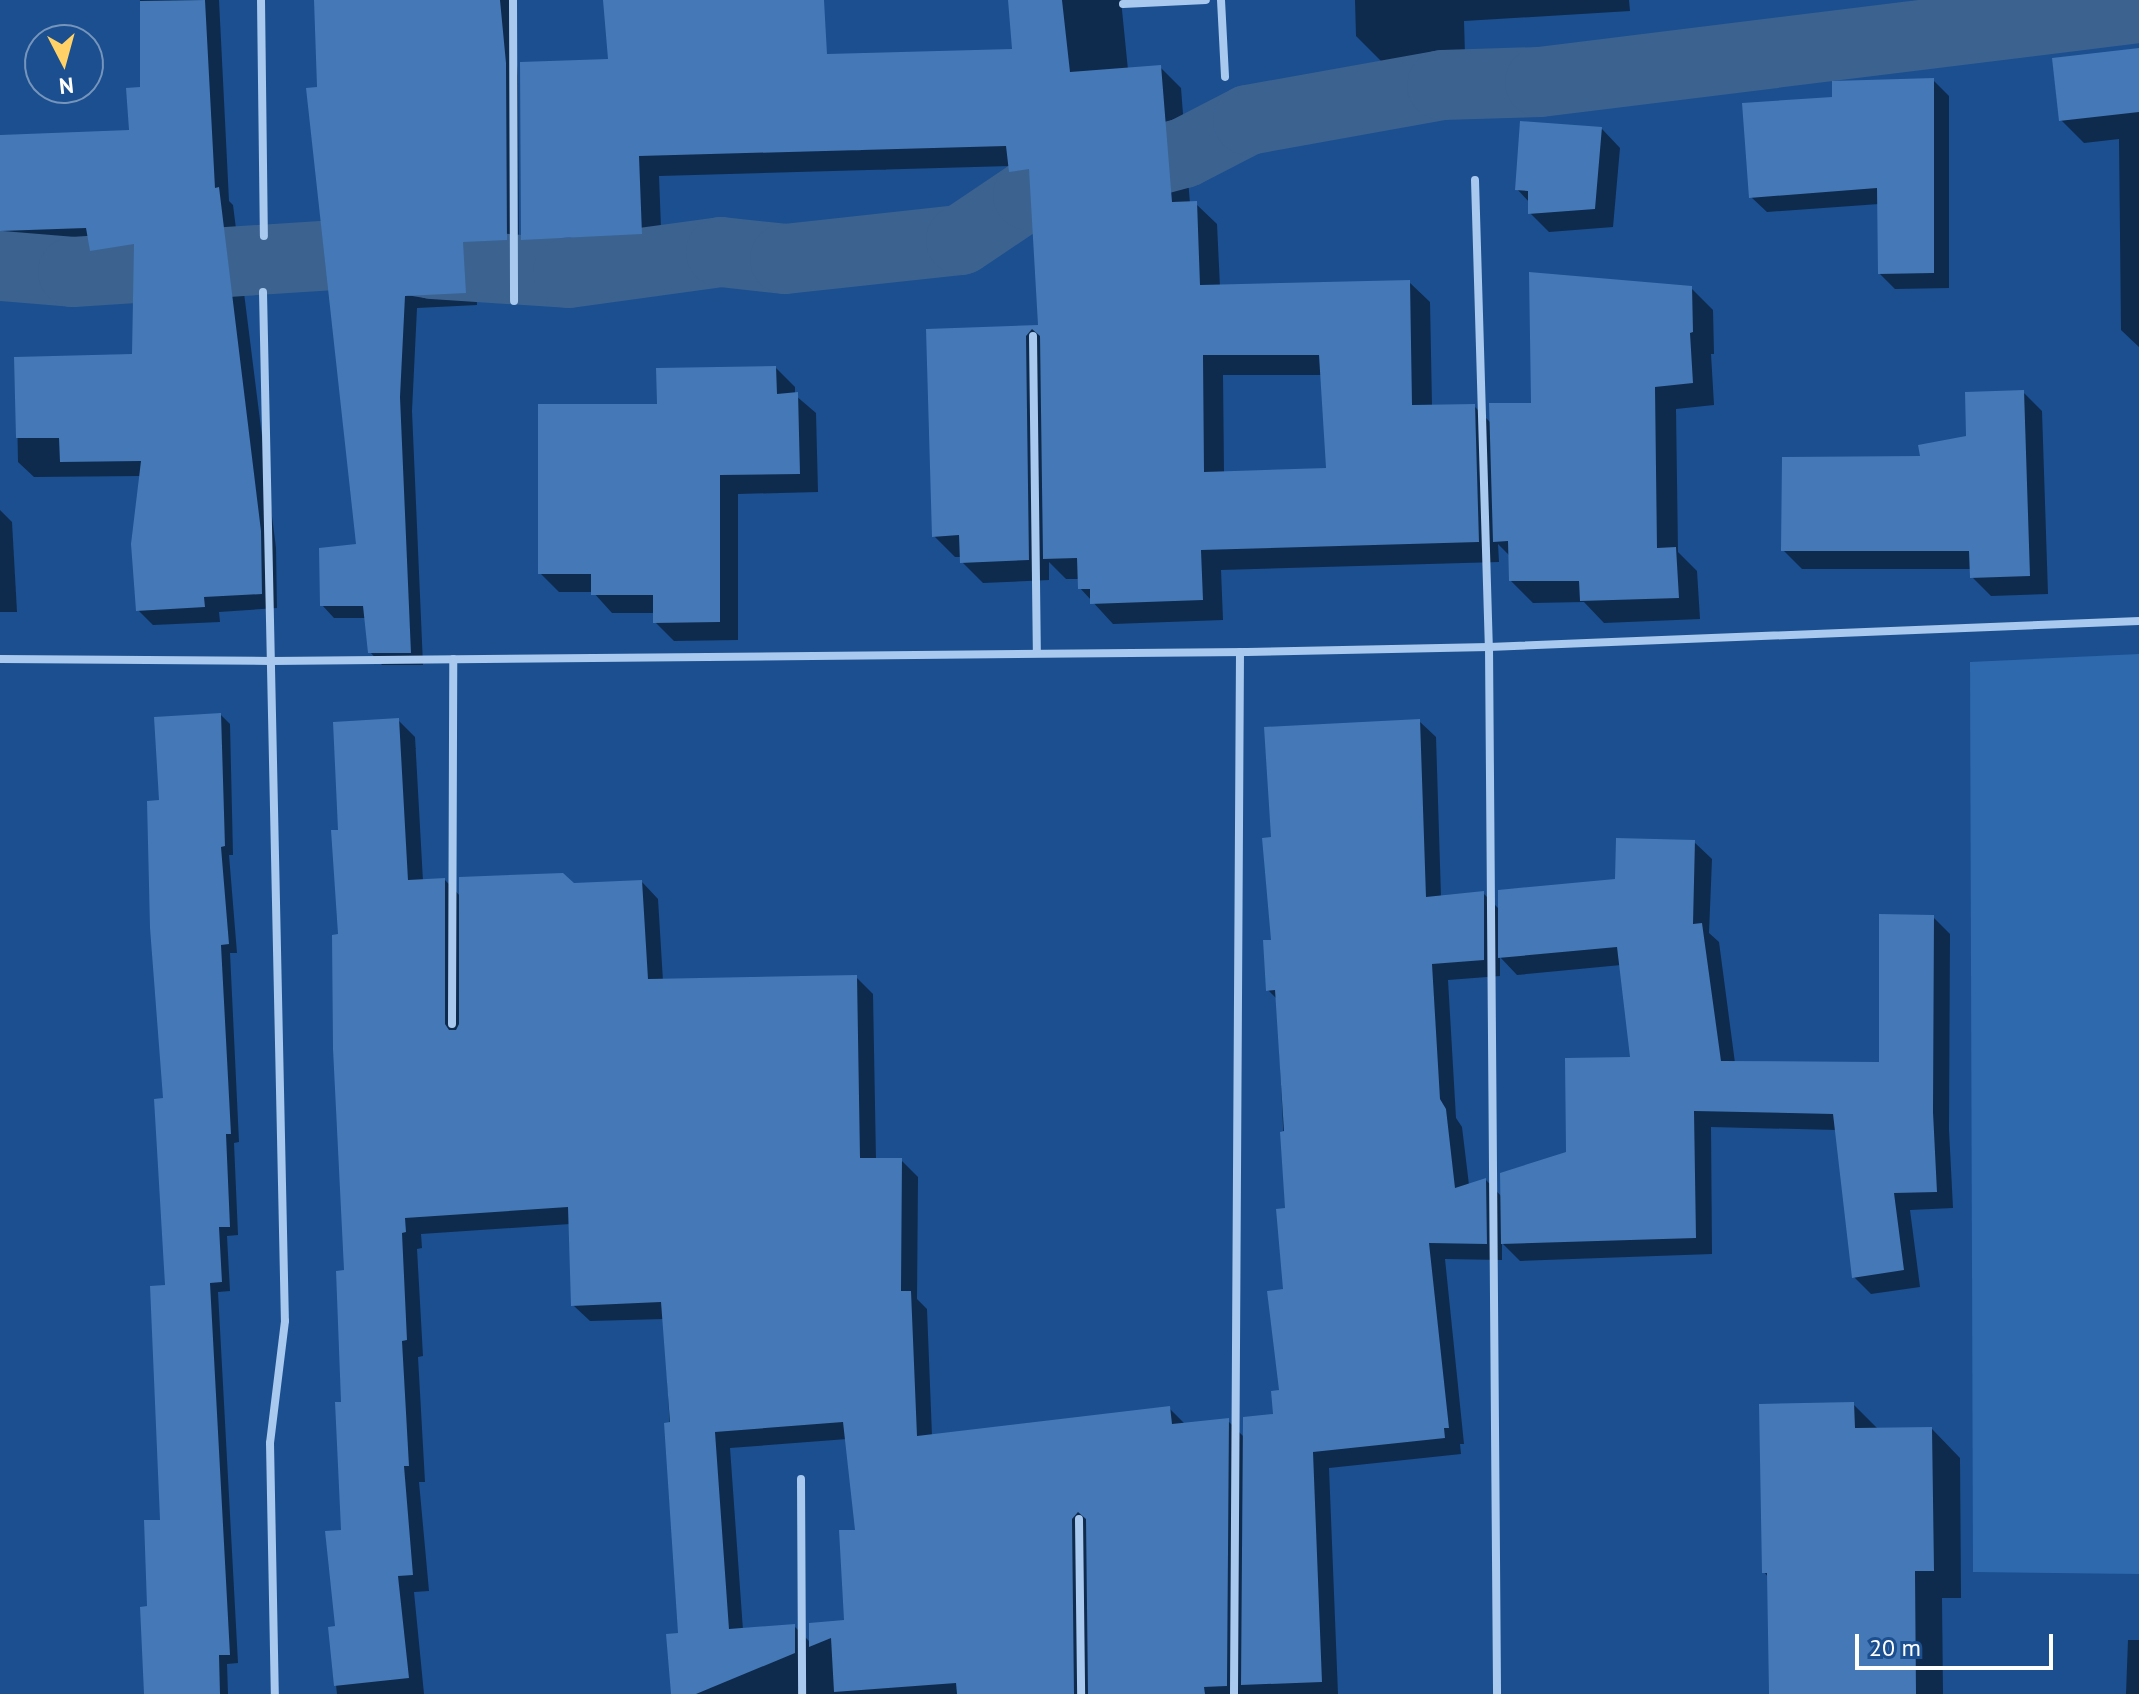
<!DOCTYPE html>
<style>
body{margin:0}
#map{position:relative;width:2139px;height:1694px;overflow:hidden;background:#1b4f8f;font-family:"PT Sans",sans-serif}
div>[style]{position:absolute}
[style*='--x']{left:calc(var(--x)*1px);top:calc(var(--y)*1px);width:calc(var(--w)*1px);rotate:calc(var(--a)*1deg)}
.green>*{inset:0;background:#2e69ad}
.shadow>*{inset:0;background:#0007}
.canal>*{height:70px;margin:-35px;padding:0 35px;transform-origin:35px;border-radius:35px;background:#3c6290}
.building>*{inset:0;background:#4478b7}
.minor>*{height:8px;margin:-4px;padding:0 4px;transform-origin:4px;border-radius:4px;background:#a9c9ee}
span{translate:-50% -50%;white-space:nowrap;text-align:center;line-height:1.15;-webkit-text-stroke:7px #1b4f8f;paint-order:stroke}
.north{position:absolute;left:24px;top:24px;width:80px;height:80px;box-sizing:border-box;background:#1b4f8f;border:2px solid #7695bc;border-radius:50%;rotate:174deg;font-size:22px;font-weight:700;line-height:32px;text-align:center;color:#fff}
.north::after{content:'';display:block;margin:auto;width:28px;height:36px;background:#ffd166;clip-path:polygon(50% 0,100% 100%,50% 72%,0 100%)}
.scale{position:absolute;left:1855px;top:1634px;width:198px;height:36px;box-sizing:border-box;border:4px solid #fff;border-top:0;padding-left:10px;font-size:24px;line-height:28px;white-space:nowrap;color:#fff;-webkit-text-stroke:6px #1b4f8f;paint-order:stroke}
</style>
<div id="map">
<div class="green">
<div style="clip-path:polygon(2139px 654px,2139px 1574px,1973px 1572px,1970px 662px)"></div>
</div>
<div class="shadow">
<div style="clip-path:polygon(140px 0,219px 0,229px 201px,233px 205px,276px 548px,277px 608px,219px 612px,220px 622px,153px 625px,138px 610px,141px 476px,34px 477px,18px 462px,16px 359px,134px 356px,136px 261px,107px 265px,91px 250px,90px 243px,0 246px,0 137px,131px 132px,142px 89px)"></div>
<div style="clip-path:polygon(316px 0,512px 0,518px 77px,519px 252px,475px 254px,477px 305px,417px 308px,412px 411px,423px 665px,382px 665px,370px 652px,366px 618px,334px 618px,322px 605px,358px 545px,319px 88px)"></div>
<div style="clip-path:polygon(evenodd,605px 0,766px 0,768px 57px,1015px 51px,1010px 0,1121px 0,1128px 70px,1160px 67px,1181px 88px,1190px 204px,1196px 204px,1217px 224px,1220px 287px,1409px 282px,1430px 302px,1432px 406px,1474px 406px,1491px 423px,1533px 405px,1691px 288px,1713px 310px,1714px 354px,1711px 354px,1714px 405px,1676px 409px,1678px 552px,1697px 571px,1700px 619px,1604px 623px,1584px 602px,1533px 603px,1511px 581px,1510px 556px,1498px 544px,1499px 562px,1221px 570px,1223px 620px,1113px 624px,1080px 588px,1079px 579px,1066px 579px,1049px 562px,1049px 580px,983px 583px,962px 562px,962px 557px,955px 557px,934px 536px,928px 331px,1040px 327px,1032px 192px,1010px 166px,659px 176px,662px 254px,544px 259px,523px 239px,610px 61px,605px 0,1223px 375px,1322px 375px,1328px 470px,1224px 473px,1223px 375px)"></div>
<div style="clip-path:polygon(1355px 0,1629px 0,1630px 11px,1464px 21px,1465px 55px,1384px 64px,1356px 36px)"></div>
<div style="clip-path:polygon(2139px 50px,2139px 347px,2121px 330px,2119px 139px,2084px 143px,2061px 120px)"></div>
<div style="clip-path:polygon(1933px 80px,1949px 96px,1949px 288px,1895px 289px,1880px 274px,1879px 204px,1767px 212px,1751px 197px,1834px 99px)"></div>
<div style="clip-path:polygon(1602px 129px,1620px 148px,1613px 227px,1549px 232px,1530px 213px,1530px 203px,1517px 189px)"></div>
<div style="clip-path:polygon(776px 368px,795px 387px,795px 395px,816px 413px,818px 492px,738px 494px,738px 640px,674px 641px,655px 622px,655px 613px,612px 613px,593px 592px,559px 592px,540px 573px,659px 406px)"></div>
<div style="clip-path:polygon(2023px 392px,2042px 411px,2048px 594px,1991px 596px,1972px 577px,1972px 569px,1802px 569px,1783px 550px,1923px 458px,1968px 438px)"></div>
<div style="clip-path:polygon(0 510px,12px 522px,17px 612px,0 612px)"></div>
<div style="clip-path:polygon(221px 715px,230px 724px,233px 855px,229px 855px,237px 953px,230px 953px,239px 1142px,234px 1143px,238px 1235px,227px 1236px,230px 1291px,218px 1292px,238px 1663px,227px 1664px,228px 1694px,147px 1694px,149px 1608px,162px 1521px,167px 1287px,161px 802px)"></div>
<div style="clip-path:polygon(evenodd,398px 720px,415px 737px,423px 881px,445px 880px,461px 897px,573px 885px,642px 882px,658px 899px,663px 981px,856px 977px,873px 994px,876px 1160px,901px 1160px,918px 1177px,917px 1299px,927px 1309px,932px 1436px,1169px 1408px,1186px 1425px,1228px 1421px,1244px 1437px,1276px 1416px,1281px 1392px,1287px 1210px,1277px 999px,1268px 990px,1273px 942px,1273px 839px,1419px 721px,1436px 737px,1441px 897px,1483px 893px,1500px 910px,1617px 881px,1694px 842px,1712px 859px,1709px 933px,1719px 942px,1735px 1063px,1881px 1064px,1933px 917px,1950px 934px,1949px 1130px,1953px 1208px,1910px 1210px,1920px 1287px,1871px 1294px,1854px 1277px,1837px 1130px,1711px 1127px,1712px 1254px,1520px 1261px,1502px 1243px,1502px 1260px,1445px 1259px,1464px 1444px,1460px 1444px,1461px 1454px,1329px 1468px,1338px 1694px,673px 1694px,681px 1635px,664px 1319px,590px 1321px,573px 1305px,570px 1224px,421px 1234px,422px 1248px,417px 1249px,423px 1356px,418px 1357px,425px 1482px,419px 1482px,429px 1591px,414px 1592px,424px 1694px,337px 1694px,330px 1629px,337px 1628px,344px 1531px,346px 1272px,340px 831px,398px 720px,1500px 957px,1517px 975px,1621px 965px,1632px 1059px,1568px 1154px,1502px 1197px,1486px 1180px,1469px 1185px,1462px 1127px,1456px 1118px,1448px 980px,1500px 976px,1500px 957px,398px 720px,847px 1439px,857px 1531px,847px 1622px,811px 1643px,794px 1626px,743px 1630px,730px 1448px,847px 1439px)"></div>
<div style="clip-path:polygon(1853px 1404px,1879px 1430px,1932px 1429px,1960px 1458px,1961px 1598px,1942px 1598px,1943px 1694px,1771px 1694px,1769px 1578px,1764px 1572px)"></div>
<div style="clip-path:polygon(2128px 1640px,2139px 1640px,2139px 1694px,2126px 1694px)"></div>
</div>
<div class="canal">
<div style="--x:0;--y:266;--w:73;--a:4.7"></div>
<div style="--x:73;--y:272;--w:296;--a:-3.7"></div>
<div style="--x:368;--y:253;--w:66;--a:9.6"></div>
<div style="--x:433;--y:264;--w:135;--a:3.8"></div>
<div style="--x:568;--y:273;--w:154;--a:-7.8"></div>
<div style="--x:721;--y:252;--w:64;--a:6.2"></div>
<div style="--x:785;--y:259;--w:177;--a:-6.2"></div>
<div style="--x:961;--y:240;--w:81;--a:-33.9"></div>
<div style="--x:1028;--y:195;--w:162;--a:-15.1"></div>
<div style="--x:1184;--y:153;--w:72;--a:-27.3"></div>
<div style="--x:1248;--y:120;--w:197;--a:-10.2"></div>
<div style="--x:1442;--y:85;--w:98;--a:-1.8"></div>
<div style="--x:1540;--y:82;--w:604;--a:-7.04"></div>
</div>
<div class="building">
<div style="clip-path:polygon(205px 0,215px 188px,219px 187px,261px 531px,262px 594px,204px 597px,205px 607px,136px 611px,131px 544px,141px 461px,60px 462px,59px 438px,16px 438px,14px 357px,132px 354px,134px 244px,90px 251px,86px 228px,0 231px,0 135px,129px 130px,126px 88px,140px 87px,140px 1px)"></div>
<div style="clip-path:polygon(314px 0,500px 0,506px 63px,507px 240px,463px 242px,466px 293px,405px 296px,400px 397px,411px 653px,368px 653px,363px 606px,320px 606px,319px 548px,356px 544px,306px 88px,317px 87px)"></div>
<div style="clip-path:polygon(evenodd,603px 0,824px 0,827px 54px,1012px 49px,1008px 0,1062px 0,1070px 72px,1161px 65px,1172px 202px,1197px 201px,1200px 285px,1410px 280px,1412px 405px,1475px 404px,1479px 542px,1201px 550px,1203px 600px,1090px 604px,1090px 589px,1078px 589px,1077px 558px,1043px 559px,1040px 336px,1032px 329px,1026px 336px,1029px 560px,960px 563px,959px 535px,932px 537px,926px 329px,1038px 325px,1029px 169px,1009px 172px,1006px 146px,639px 156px,642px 234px,521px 240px,520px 62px,608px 59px,603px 0,1203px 355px,1319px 355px,1326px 468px,1204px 472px,1203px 355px)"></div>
<div style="clip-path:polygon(2139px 48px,2139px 112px,2059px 121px,2052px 58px)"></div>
<div style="clip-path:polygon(1934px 78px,1934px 273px,1878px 274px,1877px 188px,1749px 198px,1742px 103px,1832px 97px,1832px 81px)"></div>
<div style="clip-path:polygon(1520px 121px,1602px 127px,1595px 209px,1528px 214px,1528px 191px,1515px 190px)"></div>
<div style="clip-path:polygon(1529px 272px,1692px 286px,1693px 332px,1690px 333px,1693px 383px,1655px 387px,1657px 548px,1676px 547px,1679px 598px,1580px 601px,1579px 581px,1509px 581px,1508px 541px,1493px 542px,1489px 403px,1531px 403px)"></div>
<div style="clip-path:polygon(776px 366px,777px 394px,798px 392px,800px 474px,720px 475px,720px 622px,653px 623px,653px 595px,591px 595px,591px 574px,538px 574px,538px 404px,657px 404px,656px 368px)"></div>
<div style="clip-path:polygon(2024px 390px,2030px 576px,1970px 578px,1969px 551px,1781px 551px,1782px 457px,1920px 456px,1918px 445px,1966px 436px,1965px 392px)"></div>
<div style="clip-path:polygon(221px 713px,225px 846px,221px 847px,229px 944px,221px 945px,231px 1134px,226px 1134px,230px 1227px,219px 1227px,222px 1282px,210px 1283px,230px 1655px,219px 1655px,220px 1694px,144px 1694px,140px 1607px,147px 1606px,144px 1520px,160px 1520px,150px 1286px,165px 1285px,154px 1099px,163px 1098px,150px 928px,147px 801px,159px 800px,154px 717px)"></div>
<div style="clip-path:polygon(399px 718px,408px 880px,445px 878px,445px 1024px,449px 1030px,456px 1030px,459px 1024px,459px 877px,563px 873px,574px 883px,642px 880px,648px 979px,857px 975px,860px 1158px,902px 1158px,901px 1291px,911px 1291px,917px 1436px,1170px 1406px,1172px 1424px,1229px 1418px,1227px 1686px,1204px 1687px,1205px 1694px,1088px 1694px,1086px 1519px,1078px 1512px,1072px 1519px,1074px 1694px,957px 1694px,956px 1683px,834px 1692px,831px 1638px,809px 1647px,809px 1623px,844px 1620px,839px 1530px,855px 1530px,843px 1422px,715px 1432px,729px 1629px,795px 1624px,795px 1653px,696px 1694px,671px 1694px,666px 1634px,678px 1633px,664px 1423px,670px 1422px,661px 1302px,571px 1306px,568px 1207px,405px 1218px,406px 1232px,402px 1233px,407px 1340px,402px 1341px,409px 1466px,404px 1466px,413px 1575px,398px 1576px,409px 1678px,334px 1686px,328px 1627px,335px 1626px,325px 1531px,341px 1530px,335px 1402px,341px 1402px,336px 1271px,344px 1270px,333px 1049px,332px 935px,338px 934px,331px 830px,338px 830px,333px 722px)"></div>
<div style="clip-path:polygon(1420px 719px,1426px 897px,1484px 891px,1484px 960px,1432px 964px,1440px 1099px,1446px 1109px,1455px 1188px,1486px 1178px,1487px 1244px,1429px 1243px,1449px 1428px,1444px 1428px,1445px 1438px,1313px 1452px,1322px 1682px,1241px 1685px,1243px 1417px,1273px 1414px,1271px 1391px,1279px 1390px,1267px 1291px,1283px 1289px,1276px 1209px,1285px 1208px,1280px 1132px,1284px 1131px,1275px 990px,1266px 991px,1263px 940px,1271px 940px,1262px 838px,1271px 837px,1264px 727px)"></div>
<div style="clip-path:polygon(1616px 838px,1695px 840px,1693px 924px,1702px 923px,1721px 1061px,1879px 1062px,1879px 914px,1934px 915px,1933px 1112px,1937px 1192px,1894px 1193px,1904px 1270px,1852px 1278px,1833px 1114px,1694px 1111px,1696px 1238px,1501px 1244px,1500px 1173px,1566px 1152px,1565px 1058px,1630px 1057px,1617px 947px,1498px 958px,1498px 890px,1615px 879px)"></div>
<div style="clip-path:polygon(1854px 1402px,1855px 1428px,1932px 1427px,1934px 1571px,1915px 1571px,1916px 1694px,1769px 1694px,1767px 1573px,1762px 1573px,1759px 1404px)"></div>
</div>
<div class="minor">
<div style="--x:261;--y:0;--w:236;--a:89.3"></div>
<div style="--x:513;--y:0;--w:301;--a:89.8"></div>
<div style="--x:1221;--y:0;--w:77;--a:87"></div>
<div style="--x:1123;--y:4;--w:83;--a:-2.8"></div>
<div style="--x:1475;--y:180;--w:467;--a:88.3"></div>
<div style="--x:1489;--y:647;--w:1047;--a:89.56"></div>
<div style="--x:263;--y:292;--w:1029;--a:88.78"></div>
<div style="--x:285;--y:1321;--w:123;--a:97"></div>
<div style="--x:270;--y:1443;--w:251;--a:88.9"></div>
<div style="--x:1033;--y:336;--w:317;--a:89.3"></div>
<div style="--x:0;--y:659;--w:271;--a:0.4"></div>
<div style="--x:271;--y:661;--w:976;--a:-0.53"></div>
<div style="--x:1247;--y:652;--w:242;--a:-1.2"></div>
<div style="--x:1489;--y:647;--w:651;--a:-2.29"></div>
<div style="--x:452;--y:1024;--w:365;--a:-89.8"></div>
<div style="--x:801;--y:1479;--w:215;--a:89.7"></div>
<div style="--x:1079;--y:1519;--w:175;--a:89.3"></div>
<div style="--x:1234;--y:1694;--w:1042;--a:-89.67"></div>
</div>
<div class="north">N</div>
<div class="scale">20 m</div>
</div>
